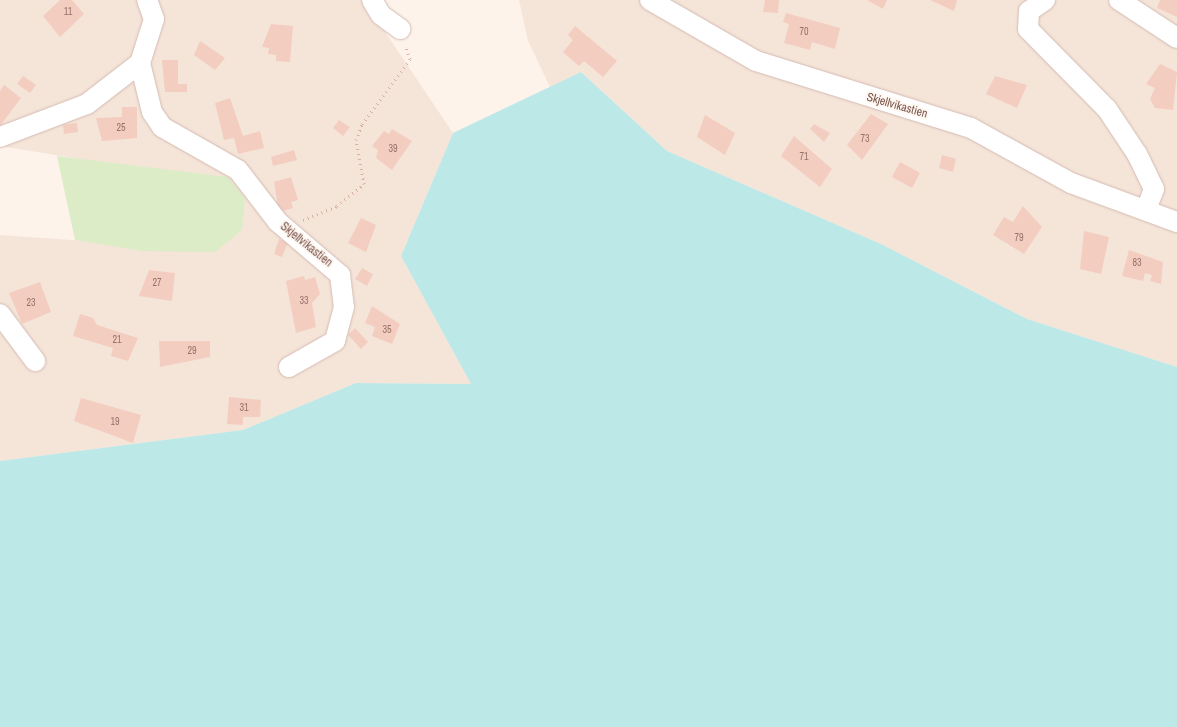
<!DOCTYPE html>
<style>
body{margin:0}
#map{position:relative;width:1177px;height:727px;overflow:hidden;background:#fdf3eb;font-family:"Archivo Narrow",sans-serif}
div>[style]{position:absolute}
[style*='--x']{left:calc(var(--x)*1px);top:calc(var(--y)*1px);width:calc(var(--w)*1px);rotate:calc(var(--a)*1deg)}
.residential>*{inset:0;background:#f5e4d8}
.green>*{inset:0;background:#dcecc7}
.water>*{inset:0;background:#bde8e8}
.building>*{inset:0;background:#f4cdc1}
.path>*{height:3px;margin-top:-1.5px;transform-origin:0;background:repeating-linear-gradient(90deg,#daafa3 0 1px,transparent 0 5px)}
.roads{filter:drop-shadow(0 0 1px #d3bbb2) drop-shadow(0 0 1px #d3bbb2)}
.minor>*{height:20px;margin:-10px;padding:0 10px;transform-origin:10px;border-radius:10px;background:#fff}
span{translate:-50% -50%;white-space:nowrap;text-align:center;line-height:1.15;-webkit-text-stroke:4px #fff8f2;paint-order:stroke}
.number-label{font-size:10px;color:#987369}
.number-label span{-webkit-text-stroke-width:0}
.street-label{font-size:12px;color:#7a554c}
</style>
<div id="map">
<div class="residential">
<div style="clip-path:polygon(0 0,370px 0,381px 26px,453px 133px,401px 256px,471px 384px,356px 383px,243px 430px,0 461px,0 235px,85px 241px,141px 251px,80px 159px,0 146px)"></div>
<div style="clip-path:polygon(519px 0,1177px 0,1177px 367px,1027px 319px,881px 244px,667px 151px,581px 72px,550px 87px,528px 41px)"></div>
</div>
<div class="green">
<div style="clip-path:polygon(57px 156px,228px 177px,245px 198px,242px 230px,215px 252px,141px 251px,75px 240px)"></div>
</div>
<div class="water">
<div style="clip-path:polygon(581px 72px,667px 151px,881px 244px,1027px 319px,1177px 367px,1177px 727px,0 727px,0 461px,243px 430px,356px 383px,471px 384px,401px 256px,453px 133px)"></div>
</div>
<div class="building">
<div style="clip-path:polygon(60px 0,72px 0,84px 14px,60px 37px,43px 16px)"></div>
<div style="clip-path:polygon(765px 0,779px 0,778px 13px,763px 12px)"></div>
<div style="clip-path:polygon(867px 0,887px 0,883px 9px)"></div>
<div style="clip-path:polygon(930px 0,957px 0,954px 11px)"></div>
<div style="clip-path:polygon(1160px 0,1177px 0,1177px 17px,1157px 8px)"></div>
<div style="clip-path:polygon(786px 13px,840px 28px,835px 49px,812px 42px,810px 50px,784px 43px,789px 24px,783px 22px)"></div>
<div style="clip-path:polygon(271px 24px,293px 26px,290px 62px,276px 61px,276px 55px,268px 54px,269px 48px,262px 47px)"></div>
<div style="clip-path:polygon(575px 26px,617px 61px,603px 77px,584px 61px,579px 66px,563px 52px,573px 40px,568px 35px)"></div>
<div style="clip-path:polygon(200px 41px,225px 58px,215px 70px,194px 55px)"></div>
<div style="clip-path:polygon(162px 60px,178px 60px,178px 84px,187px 84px,187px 92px,165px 92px)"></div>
<div style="clip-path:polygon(1160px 64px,1177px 72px,1173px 110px,1155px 108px,1150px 99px,1155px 88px,1146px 84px)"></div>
<div style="clip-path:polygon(23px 76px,36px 85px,30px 93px,17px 84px)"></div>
<div style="clip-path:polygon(995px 76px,1027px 85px,1017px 108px,986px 94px)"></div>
<div style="clip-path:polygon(4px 85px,21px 98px,0 126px,0 91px)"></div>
<div style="clip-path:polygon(230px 98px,243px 136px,260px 131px,264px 148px,238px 154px,234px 138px,224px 140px,215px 103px)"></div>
<div style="clip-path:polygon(122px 107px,137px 107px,137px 138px,102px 141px,96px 118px,122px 117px)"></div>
<div style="clip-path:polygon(871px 114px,888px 124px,862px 160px,847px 145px)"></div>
<div style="clip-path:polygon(705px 115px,735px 133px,725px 155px,697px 137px)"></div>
<div style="clip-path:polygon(339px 120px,350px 127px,343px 136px,333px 128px)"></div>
<div style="clip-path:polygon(77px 123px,78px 132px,64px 134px,63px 125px)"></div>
<div style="clip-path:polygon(814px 124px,830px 133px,824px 142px,810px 129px)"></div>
<div style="clip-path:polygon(392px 129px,412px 141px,392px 170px,376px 158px,378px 150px,372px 146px,384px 131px,389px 134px)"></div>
<div style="clip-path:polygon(794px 136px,832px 169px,820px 187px,781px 156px)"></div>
<div style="clip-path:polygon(294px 150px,297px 160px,273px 166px,271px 157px)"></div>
<div style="clip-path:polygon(942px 155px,956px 159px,953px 172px,939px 168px)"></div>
<div style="clip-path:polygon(900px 162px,920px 173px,912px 188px,892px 177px)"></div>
<div style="clip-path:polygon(291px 177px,298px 200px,291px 202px,293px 208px,279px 212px,274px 182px)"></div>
<div style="clip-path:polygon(1023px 206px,1042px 227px,1024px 254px,993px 235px,1004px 217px,1013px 222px)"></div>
<div style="clip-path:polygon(361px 218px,376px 225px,366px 252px,348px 243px)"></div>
<div style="clip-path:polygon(1084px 231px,1109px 237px,1101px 274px,1080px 269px)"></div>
<div style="clip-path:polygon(279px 239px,288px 242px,282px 257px,274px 254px)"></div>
<div style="clip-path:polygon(1129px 250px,1163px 262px,1161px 284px,1150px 281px,1152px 275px,1145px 273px,1143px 281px,1122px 276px)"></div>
<div style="clip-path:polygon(362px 268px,373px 274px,367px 286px,355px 279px)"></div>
<div style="clip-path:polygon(149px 270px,175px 273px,172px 301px,139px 296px)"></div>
<div style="clip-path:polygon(304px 276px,305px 280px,315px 277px,320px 294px,312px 303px,316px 327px,296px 333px,286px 281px)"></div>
<div style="clip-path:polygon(40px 282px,51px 312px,22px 324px,9px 293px)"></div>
<div style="clip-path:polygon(372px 306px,400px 324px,392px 344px,372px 336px,375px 327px,365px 323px)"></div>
<div style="clip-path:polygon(80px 314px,93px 318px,97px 325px,138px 338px,128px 361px,111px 356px,113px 348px,73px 336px)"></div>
<div style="clip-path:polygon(355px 328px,368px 342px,361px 349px,348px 335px)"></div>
<div style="clip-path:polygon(159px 341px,210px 341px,210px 357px,160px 367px)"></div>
<div style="clip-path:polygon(229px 397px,261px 400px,260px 417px,243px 417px,243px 425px,227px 424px)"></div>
<div style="clip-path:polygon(81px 398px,141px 415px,133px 443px,74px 421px)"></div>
</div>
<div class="path">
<div style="--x:303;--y:220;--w:37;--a:-22"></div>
<div style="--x:337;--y:206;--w:35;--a:-39"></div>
<div style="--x:364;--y:184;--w:45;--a:-100.3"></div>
<div style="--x:356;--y:140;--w:17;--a:-69"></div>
<div style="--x:362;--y:124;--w:81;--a:-53.6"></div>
<div style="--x:410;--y:59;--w:13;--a:-108"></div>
</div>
<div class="roads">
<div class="minor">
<div style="--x:372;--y:0;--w:17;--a:59"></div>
<div style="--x:381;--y:15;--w:24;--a:36"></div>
<div style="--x:650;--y:0;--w:122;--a:29.9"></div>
<div style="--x:756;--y:61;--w:225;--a:17.3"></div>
<div style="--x:971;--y:128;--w:114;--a:28.8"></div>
<div style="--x:1071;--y:183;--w:113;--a:20.2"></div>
<div style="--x:1045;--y:0;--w:19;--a:145"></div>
<div style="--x:1029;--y:11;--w:18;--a:93"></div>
<div style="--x:1028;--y:29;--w:112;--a:45.4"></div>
<div style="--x:1107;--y:109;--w:54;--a:56.3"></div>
<div style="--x:1137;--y:154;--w:39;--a:64"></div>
<div style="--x:1154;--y:189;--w:22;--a:111"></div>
<div style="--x:1119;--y:0;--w:69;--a:33.2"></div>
<div style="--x:140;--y:63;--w:50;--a:76.2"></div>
<div style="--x:152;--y:112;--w:18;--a:56"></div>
<div style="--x:162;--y:127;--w:87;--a:29.5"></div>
<div style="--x:238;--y:170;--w:66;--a:52.4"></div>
<div style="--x:278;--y:222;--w:82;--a:40.5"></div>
<div style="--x:340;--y:275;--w:32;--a:83"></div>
<div style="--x:344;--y:307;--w:35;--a:105"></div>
<div style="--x:335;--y:341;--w:53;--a:150.5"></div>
<div style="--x:0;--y:137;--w:93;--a:-20.8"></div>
<div style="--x:87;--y:104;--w:67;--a:-37.7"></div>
<div style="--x:140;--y:63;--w:46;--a:-72.3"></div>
<div style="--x:154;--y:19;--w:20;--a:-110"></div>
<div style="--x:0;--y:314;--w:59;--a:53.3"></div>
</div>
</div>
<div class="number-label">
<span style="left:68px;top:12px">11</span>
<span style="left:804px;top:32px">70</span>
<span style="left:121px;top:128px">25</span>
<span style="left:865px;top:139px">73</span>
<span style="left:393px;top:149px">39</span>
<span style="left:804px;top:157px">71</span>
<span style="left:1019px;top:238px">79</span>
<span style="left:1137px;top:263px">83</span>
<span style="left:157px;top:283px">27</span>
<span style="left:304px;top:301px">33</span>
<span style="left:31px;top:303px">23</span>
<span style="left:387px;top:330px">35</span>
<span style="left:117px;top:340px">21</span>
<span style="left:192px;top:351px">29</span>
<span style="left:244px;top:408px">31</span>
<span style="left:115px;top:422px">19</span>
</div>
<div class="street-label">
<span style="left:897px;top:106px;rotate:16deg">Skjellvikastien</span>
<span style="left:306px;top:245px;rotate:39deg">Skjellvikastien</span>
</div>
</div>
